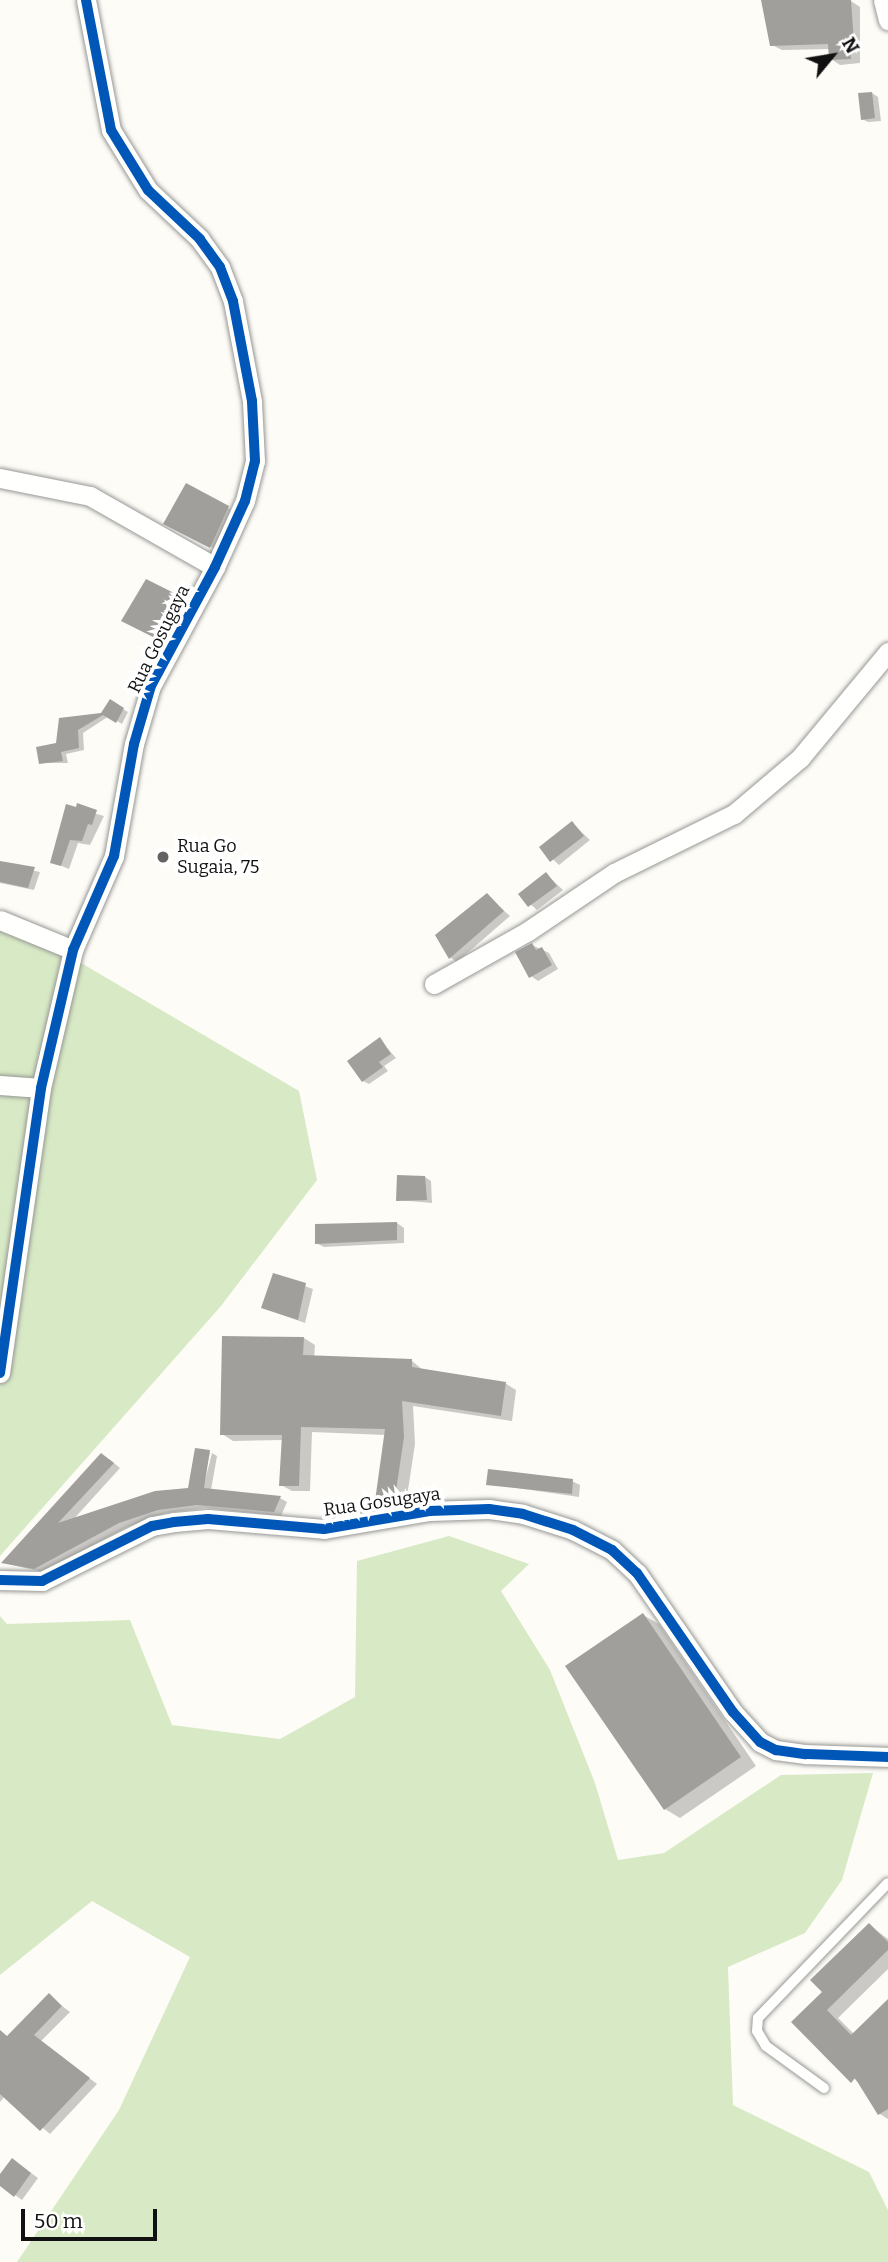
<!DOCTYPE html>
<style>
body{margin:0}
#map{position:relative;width:888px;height:2262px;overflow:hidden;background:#fdfcf7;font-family:Bitter,serif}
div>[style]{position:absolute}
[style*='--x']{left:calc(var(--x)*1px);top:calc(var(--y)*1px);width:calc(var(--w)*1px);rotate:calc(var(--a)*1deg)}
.forest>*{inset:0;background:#d8eac5}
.shadow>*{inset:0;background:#0003}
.building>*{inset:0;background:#a19f9c}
.roads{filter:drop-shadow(0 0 2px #979795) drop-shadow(0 0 2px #979795)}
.service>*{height:10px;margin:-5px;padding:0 5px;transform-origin:5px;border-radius:5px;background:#fffffe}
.minor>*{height:19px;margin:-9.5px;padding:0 9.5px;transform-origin:9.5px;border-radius:9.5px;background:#fffffe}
.cycleway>*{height:10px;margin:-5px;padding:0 5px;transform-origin:5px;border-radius:5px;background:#0057b8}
.dots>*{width:19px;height:19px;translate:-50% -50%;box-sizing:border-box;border:4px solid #fff;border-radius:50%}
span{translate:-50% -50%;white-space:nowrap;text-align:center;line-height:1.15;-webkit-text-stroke:7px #fff;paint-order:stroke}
.street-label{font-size:18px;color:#111}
.poi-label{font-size:18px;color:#111}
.left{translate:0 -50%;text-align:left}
.north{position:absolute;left:797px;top:21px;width:70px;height:70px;-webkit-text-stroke:5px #fff;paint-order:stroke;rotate:60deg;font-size:19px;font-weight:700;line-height:28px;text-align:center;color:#111}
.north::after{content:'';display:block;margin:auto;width:24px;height:32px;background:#111;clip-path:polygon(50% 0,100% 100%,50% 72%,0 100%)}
.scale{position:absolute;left:21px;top:2209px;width:136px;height:32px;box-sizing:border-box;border:4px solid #111;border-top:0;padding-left:9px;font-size:21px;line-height:24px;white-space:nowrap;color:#111;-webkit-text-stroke:5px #fff;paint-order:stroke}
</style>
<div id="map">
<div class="forest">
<div style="clip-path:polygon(0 930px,59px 950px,299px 1091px,317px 1180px,221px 1306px,0 1556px)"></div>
<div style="clip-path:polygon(449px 1536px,529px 1564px,501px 1591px,550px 1670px,595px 1783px,618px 1860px,664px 1853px,781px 1775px,873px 1773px,842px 1880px,805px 1933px,728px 1967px,733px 2105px,869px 2172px,888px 2210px,888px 2262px,17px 2262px,119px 2110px,190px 1957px,92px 1901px,0 1975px,0 1616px,7px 1624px,130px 1620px,172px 1725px,280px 1739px,355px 1697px,357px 1561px)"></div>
</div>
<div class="shadow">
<div style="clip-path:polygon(764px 0,851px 1px,860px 7px,860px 63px,840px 65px,831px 59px,830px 49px,782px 50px,772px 45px)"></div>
<div style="clip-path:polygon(872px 93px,878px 97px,881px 121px,868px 122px,862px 119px)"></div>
<div style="clip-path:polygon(186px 486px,234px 511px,217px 550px,166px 523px)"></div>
<div style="clip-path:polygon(147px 581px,194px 605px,173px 646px,134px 627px)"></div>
<div style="clip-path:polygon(111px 702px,128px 712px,122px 724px,109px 716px,83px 733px,84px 750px,66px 754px,68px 763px,41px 763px,58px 745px,60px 720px,102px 715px)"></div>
<div style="clip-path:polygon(67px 806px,104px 816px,90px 845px,78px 843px,69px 869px,52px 862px)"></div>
<div style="clip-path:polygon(572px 823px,590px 840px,559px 865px,541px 848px)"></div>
<div style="clip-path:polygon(0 863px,40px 872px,34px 890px,0 883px)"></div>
<div style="clip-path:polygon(546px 874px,563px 890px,537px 910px,520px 895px)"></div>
<div style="clip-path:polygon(487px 896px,510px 916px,457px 962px,450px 957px)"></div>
<div style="clip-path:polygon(532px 945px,549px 953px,558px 969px,538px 981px,531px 976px)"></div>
<div style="clip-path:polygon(380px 1040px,396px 1058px,384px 1066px,388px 1071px,369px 1084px,363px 1081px)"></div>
<div style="clip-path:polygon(425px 1177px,431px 1181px,432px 1203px,398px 1200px)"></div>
<div style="clip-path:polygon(397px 1223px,404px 1228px,404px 1243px,324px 1247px,316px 1243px)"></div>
<div style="clip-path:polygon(274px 1275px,313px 1289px,305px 1323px,263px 1308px)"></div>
<div style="clip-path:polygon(304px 1338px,315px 1345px,314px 1358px,412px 1361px,423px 1370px,505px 1383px,516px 1390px,512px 1421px,413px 1406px,415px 1444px,405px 1510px,376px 1501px,386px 1435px,312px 1432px,310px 1491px,292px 1491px,281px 1485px,283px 1440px,233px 1441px,222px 1434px)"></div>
<div style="clip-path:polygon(196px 1450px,210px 1452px,201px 1496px,212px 1453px,217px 1456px,211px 1490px,280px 1498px,287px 1502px,281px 1516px,205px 1508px,166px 1513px,127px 1527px,42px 1572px,4px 1563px,109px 1459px,120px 1468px,72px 1521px,189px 1489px)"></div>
<div style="clip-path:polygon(572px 1481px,580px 1485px,579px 1497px,488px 1484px)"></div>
<div style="clip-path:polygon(643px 1615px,659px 1624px,756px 1766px,680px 1818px,665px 1809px)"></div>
<div style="clip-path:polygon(869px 1925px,888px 1939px,888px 1969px,838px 2018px,854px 2034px,888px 2002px,888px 2119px,880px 2114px,864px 2088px,794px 2022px,824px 1992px)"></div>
<div style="clip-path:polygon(49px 1996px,70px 2012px,41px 2041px,97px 2084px,50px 2134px,5px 2096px,0 2102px,0 2050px)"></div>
<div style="clip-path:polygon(20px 2165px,38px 2178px,22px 2200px,0 2184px,0 2177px)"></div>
</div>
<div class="building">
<div style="clip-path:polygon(761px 0,851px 0,854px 43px,850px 43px,851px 59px,829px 60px,828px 44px,770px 46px)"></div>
<div style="clip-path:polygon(872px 92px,875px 118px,861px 120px,858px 93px)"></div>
<div style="clip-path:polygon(186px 483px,229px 506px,210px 548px,163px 524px)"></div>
<div style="clip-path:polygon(146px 579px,184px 598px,161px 641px,121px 621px)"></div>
<div style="clip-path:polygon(110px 699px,124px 708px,116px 723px,103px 715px,78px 730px,79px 748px,61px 752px,63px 761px,39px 764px,36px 747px,56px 743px,59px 718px,101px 713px)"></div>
<div style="clip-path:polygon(77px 803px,97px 810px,92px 825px,88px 824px,82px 841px,70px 840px,61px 866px,50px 863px,66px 804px,76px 807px)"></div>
<div style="clip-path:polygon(572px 821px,584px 836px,550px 862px,539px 847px)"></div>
<div style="clip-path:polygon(0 861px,35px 867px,28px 888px,0 882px)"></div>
<div style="clip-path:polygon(546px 872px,557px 886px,528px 907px,518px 894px)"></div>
<div style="clip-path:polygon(487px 893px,504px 911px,449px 959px,435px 935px)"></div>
<div style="clip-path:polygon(532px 943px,536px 950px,542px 947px,552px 965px,529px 978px,515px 952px)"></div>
<div style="clip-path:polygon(380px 1037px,391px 1054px,379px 1062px,383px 1067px,362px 1082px,347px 1061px)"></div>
<div style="clip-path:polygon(397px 1175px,425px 1176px,427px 1200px,396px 1201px)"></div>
<div style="clip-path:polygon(397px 1222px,397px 1240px,315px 1244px,315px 1224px)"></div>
<div style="clip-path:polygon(273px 1273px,306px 1283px,298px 1320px,261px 1308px)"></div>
<div style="clip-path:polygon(222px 1336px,304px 1337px,303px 1355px,412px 1359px,412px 1367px,506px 1382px,501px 1416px,402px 1401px,404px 1437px,394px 1504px,375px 1501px,385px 1429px,301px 1427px,299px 1486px,279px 1486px,282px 1435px,220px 1435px)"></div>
<div style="clip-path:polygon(195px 1448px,210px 1450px,204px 1488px,281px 1496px,274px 1512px,197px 1505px,158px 1510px,119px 1523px,34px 1569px,1px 1563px,101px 1453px,114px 1463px,58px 1523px,155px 1491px,188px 1488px)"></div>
<div style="clip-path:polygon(488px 1469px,573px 1479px,572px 1494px,486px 1485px)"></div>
<div style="clip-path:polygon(643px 1613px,741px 1757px,664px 1810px,565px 1666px)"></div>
<div style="clip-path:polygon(869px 1923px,888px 1942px,888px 1950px,827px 2010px,851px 2035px,888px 1999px,888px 2109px,878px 2115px,855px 2078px,851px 2083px,791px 2022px,822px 1992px,810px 1980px)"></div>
<div style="clip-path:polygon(49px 1993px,62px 2006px,34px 2035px,90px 2078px,40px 2131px,0 2094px,0 2030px,7px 2036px)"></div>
<div style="clip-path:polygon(12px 2158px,31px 2173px,14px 2197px,0 2186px,0 2174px)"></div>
</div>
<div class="roads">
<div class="service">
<div style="--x:824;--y:2088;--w:72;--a:-144.1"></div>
<div style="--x:766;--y:2046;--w:17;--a:-121"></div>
<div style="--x:757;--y:2031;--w:13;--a:-86"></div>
<div style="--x:758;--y:2018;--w:187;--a:-46.1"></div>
</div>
<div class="minor">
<div style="--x:883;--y:0;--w:21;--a:76"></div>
<div style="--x:0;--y:478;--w:92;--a:11.3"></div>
<div style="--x:90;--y:496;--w:144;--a:29.6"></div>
<div style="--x:0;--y:920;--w:79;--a:22.3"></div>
<div style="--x:434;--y:984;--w:108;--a:-29.4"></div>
<div style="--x:528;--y:931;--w:104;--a:-34"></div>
<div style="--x:614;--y:873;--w:134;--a:-26.2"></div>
<div style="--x:734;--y:814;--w:87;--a:-40.3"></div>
<div style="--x:800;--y:758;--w:138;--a:-50.3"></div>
<div style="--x:0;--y:1085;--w:41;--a:4.2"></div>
<div style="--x:0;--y:1373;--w:288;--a:-81.8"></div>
<div style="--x:41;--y:1088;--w:142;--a:-76.9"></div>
<div style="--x:73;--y:950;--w:103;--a:-66.4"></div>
<div style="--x:114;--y:856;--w:114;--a:-79.9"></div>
<div style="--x:134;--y:744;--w:60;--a:-73.7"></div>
<div style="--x:151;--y:686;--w:135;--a:-61.7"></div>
<div style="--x:215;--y:567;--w:72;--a:-65.6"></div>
<div style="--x:245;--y:501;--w:41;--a:-76"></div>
<div style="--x:255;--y:461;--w:60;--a:-92.9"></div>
<div style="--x:252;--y:401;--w:102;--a:-100.8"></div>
<div style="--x:233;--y:301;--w:36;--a:-111"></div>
<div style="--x:220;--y:267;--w:34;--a:-126"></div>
<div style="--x:200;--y:239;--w:71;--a:-136.7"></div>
<div style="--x:148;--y:190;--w:70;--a:-121.7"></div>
<div style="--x:111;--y:130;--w:132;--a:-100.9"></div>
<div style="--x:0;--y:1580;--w:42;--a:1.4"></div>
<div style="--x:42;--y:1581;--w:123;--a:-26.6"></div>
<div style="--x:152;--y:1526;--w:22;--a:-10"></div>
<div style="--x:174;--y:1522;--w:34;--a:-5"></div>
<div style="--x:208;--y:1519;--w:116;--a:4.9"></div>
<div style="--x:324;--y:1529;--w:107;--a:-9.7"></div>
<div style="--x:429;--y:1511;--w:60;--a:-1.9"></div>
<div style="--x:489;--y:1509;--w:34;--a:8"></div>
<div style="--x:523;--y:1514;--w:52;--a:17.7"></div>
<div style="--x:573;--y:1530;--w:44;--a:27.1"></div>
<div style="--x:612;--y:1550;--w:34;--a:43"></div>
<div style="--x:637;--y:1573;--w:169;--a:55.4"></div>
<div style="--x:733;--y:1712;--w:40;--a:48"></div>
<div style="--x:760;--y:1742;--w:18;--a:27"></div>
<div style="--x:776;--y:1750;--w:30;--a:8"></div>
<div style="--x:806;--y:1754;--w:82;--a:2.1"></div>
</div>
</div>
<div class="cycleway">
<div style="--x:0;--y:1373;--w:288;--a:-81.8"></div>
<div style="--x:41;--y:1088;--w:142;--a:-76.9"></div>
<div style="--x:73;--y:950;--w:103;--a:-66.4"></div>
<div style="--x:114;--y:856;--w:114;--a:-79.9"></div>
<div style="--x:134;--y:744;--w:60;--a:-73.7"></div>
<div style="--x:151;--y:686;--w:135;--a:-61.7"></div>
<div style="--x:215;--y:567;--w:72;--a:-65.6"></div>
<div style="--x:245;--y:501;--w:41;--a:-76"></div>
<div style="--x:255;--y:461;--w:60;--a:-92.9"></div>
<div style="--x:252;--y:401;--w:102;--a:-100.8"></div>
<div style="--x:233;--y:301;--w:36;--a:-111"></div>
<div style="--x:220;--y:267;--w:34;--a:-126"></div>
<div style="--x:200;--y:239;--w:71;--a:-136.7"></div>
<div style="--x:148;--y:190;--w:70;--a:-121.7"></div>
<div style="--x:111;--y:130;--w:132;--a:-100.9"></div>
<div style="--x:0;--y:1580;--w:42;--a:1.4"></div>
<div style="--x:42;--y:1581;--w:123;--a:-26.6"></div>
<div style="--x:152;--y:1526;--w:22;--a:-10"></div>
<div style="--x:174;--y:1522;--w:34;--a:-5"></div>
<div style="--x:208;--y:1519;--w:116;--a:4.9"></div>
<div style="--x:324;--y:1529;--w:107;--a:-9.7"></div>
<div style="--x:429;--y:1511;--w:60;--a:-1.9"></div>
<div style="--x:489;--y:1509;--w:34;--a:8"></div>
<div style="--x:523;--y:1514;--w:52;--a:17.7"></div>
<div style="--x:573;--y:1530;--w:44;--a:27.1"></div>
<div style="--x:612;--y:1550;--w:34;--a:43"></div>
<div style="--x:637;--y:1573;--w:169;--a:55.4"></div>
<div style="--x:733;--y:1712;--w:40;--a:48"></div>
<div style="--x:760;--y:1742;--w:18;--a:27"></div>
<div style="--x:776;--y:1750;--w:30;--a:8"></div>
<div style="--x:806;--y:1754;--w:82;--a:2.1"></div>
</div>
<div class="dots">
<div style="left:163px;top:857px;background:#646362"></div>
</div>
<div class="street-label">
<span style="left:159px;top:639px;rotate:-64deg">Rua Gosugaya</span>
<span style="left:382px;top:1502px;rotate:-8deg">Rua Gosugaya</span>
</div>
<div class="poi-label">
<span class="left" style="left:177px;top:857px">Rua Go<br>Sugaia, 75</span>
</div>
<div class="north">N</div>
<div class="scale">50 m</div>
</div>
